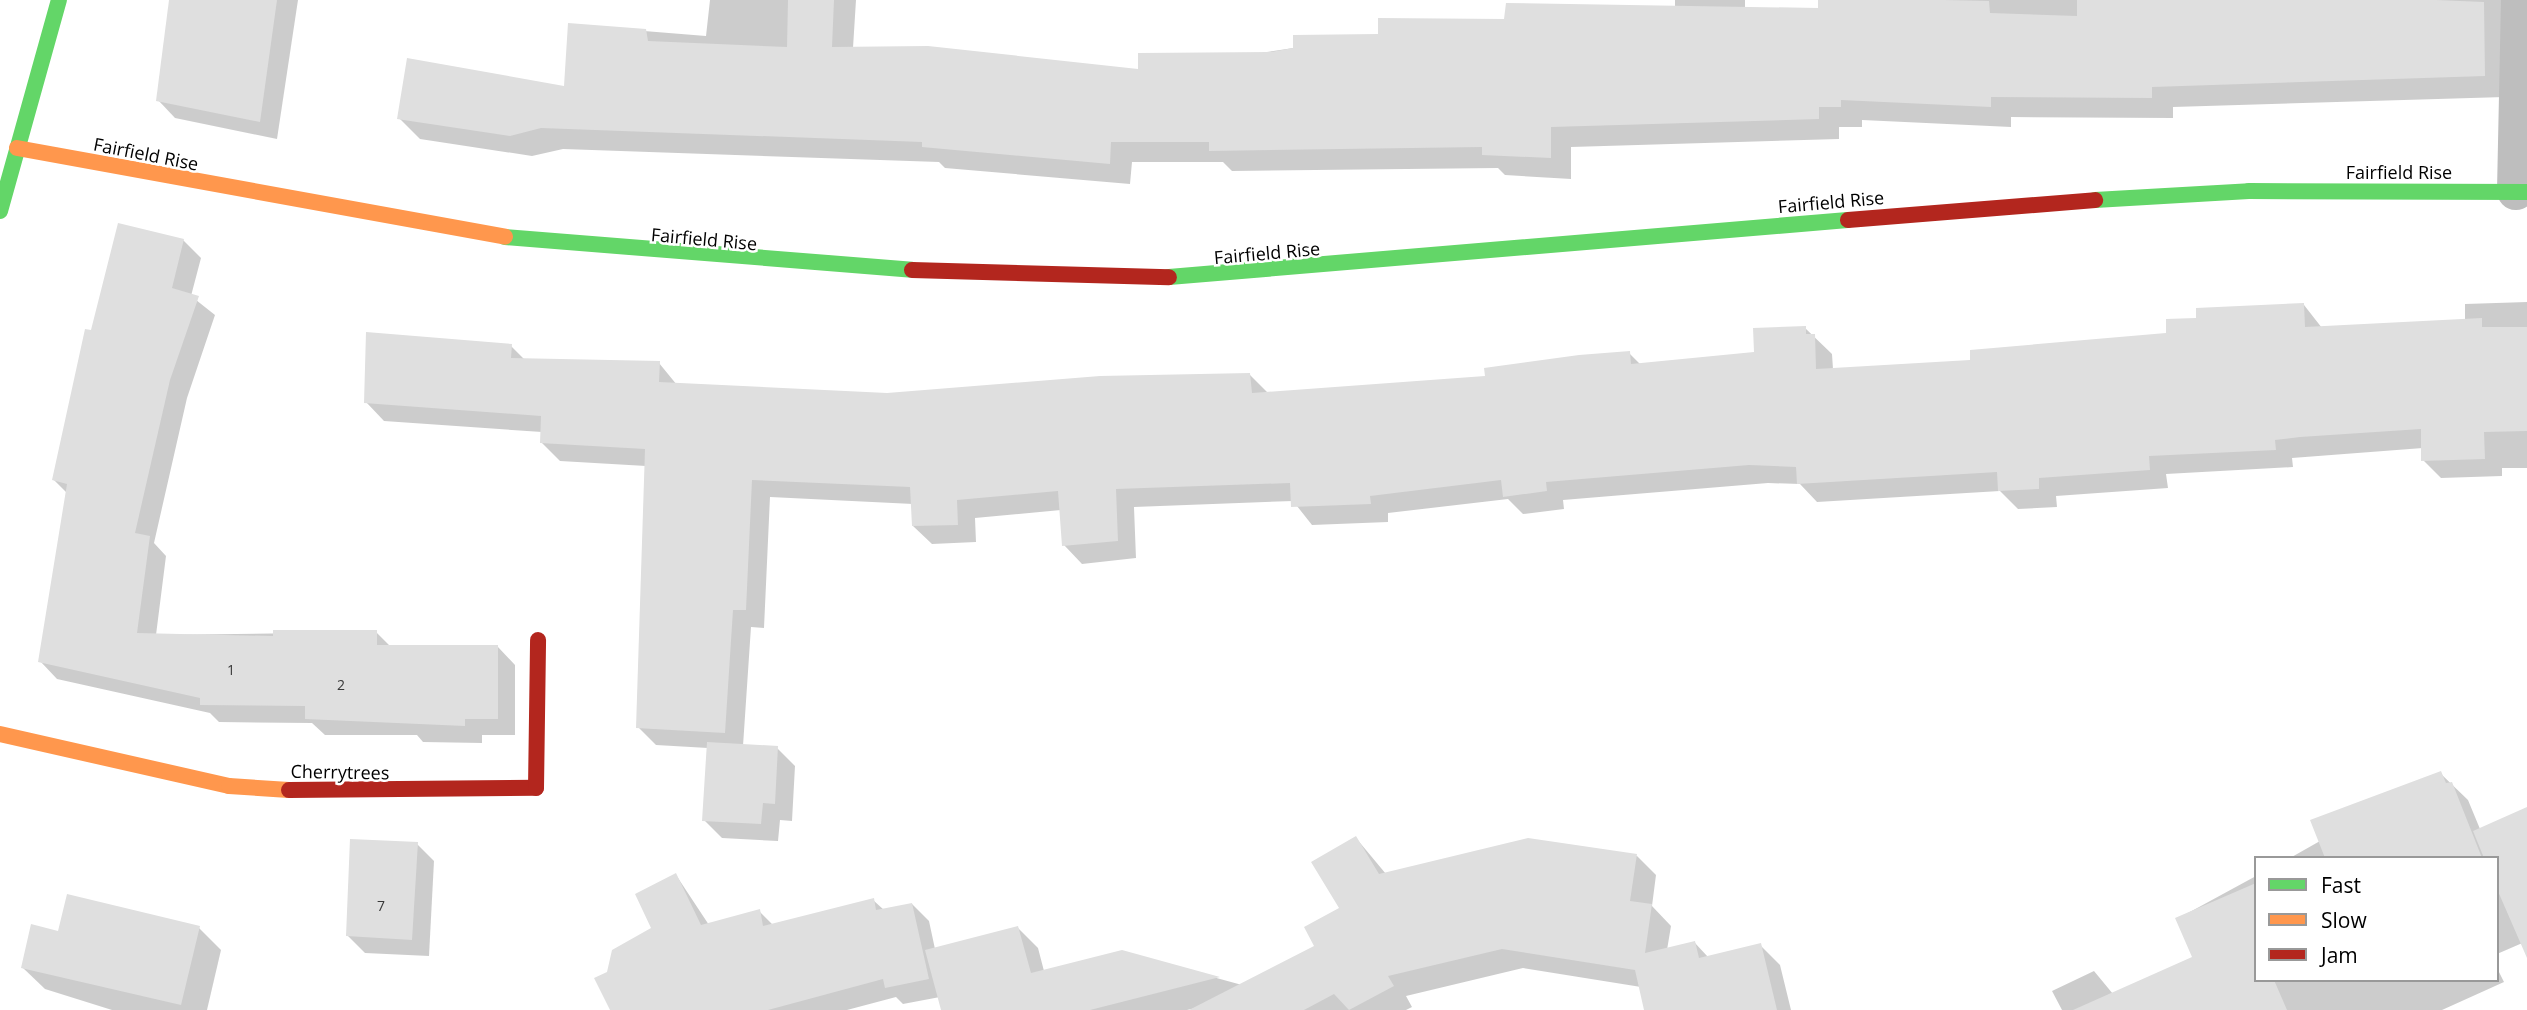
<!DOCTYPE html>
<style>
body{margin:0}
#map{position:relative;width:2527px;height:1010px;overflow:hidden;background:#fff;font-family:"Open Sans",sans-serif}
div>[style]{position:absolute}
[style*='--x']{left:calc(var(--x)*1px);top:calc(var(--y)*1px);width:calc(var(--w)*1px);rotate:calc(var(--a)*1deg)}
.shadow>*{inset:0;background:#0003}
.building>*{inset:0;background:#dfdfdf}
.street>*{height:38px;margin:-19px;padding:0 19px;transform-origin:19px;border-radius:19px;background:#bebebe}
.fast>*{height:16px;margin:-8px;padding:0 8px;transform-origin:8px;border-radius:8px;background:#63d668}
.slow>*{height:16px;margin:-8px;padding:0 8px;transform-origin:8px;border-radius:8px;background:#ff974d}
.jam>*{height:16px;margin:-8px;padding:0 8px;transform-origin:8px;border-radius:8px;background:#b3261e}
span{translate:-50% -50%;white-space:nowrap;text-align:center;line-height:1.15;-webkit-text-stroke:5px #fff;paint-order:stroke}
.number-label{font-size:14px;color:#383838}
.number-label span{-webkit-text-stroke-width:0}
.street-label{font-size:18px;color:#000}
.legend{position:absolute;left:2254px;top:856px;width:245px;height:126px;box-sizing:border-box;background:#fff;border:2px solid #999;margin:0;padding:9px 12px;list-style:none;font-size:21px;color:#000}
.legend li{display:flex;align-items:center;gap:14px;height:35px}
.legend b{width:35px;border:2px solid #999}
</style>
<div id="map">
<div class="shadow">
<div style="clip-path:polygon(172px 0,298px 0,277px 139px,175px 118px,158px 100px)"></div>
<div style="clip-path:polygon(710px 0,856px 0,853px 48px,1139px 71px,1380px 35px,1675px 7px,1675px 0,1745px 0,1745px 9px,1819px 9px,1819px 0,2504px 0,2505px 97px,2173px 107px,2173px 118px,2011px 117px,2011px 127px,1862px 120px,1862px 127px,1839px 127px,1839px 139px,1571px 147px,1571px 179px,1505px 175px,1498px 168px,1232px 171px,1223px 162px,1132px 162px,1130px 184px,945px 168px,939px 162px,563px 149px,532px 156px,420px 139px,399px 118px,566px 88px,570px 25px,706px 36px)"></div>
<div style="clip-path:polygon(183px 240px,201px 258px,191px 296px,215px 315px,187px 398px,154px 543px,166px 556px,156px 635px,376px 632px,391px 647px,498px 647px,515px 665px,515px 735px,482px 735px,482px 743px,423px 742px,417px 735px,325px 735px,312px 723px,219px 722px,210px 713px,57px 679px,40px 661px,67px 493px,54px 480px,93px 332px)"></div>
<div style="clip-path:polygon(2527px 302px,2527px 468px,2502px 468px,2502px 476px,2441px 478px,2423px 460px,2423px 448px,2292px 458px,2293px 467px,2166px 474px,2168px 488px,2056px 496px,2057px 507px,2018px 509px,2000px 491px,1817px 502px,1800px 484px,1768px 483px,1563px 500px,1564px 509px,1523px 514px,1508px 499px,1388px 513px,1388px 522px,1312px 525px,1293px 501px,1134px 507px,1136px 558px,1082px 564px,1064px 545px,1061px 510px,975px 518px,976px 542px,932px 544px,913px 526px,913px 504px,770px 497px,764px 628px,751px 627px,743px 746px,777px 748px,795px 766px,792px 821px,780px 820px,778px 841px,722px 838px,704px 820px,708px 748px,656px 745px,638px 727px,646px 466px,560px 461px,542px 443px,542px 432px,384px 421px,366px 402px,511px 346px,525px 360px,659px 363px,677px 385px,887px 394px,1250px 375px,1269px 394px,1487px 377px,1629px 353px,1641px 365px,1755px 354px,1805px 328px,1832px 354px,1833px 369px,1972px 361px,2168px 335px,2198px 320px,2304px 305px,2322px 328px,2465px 320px,2465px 304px)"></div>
<div style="clip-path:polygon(2440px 773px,2468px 800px,2480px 829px,2527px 809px,2527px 941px,2497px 954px,2497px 858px,2290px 858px)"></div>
<div style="clip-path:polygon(1356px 838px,1386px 874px,1637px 856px,1656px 875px,1652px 906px,1671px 926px,1667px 950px,1695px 943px,1708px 957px,1760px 945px,1780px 965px,1791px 1010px,1646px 1010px,1641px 987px,1523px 968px,1406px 996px,1412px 1007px,1406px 1010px,1210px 1010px,1209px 1005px,1187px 1010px,944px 1010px,940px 997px,903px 1004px,896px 997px,847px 1010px,612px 1010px,608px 973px,654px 929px,676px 875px,709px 925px,759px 911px,773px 925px,873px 900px,884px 910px,912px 904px,929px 921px,935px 949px,1018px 928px,1038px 948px,1044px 971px,1122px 952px,1242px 985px,1317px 947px,1342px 909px)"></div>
<div style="clip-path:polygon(417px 844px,434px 861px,429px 956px,365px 953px,347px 935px)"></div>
<div style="clip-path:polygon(2256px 876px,2256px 980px,2497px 980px,2497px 968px,2504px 982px,2442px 1010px,2062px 1010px,2052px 991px,2094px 971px,2113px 994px,2194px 958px,2177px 919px)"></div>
<div style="clip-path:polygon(199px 928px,221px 950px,207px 1010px,112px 1010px,45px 989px,22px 967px,59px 933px)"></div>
</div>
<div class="building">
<div style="clip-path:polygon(169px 0,277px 0,260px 122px,156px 101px)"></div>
<div style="clip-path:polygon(788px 0,834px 0,832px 47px,928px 46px,1138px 69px,1138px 53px,1271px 52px,1293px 48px,1293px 35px,1378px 34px,1378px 18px,1504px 19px,1506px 3px,1818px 8px,1818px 0,1944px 0,1989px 1px,1990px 13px,2077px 16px,2077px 0,2436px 0,2484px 2px,2485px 76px,2152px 87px,2152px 98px,1991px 97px,1991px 107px,1841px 100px,1841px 107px,1819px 107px,1819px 119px,1551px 127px,1551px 158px,1482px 155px,1482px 147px,1209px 151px,1209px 142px,1111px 142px,1110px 164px,922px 147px,922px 142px,541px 128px,510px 136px,397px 119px,407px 58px,564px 86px,568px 23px,646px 29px,648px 41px,787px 47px)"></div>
<div style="clip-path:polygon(118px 223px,184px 239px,172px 288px,199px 296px,170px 380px,135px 533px,150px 536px,137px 633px,273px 636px,273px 630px,377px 630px,377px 645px,498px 645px,498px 719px,465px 719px,465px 726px,305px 719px,305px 706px,200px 705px,200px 698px,38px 662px,67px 484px,52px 480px,85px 329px,91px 330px)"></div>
<div style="clip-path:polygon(2304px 303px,2305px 327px,2482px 318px,2482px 327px,2527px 327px,2527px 431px,2484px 432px,2485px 459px,2421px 461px,2421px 429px,2300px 437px,2275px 440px,2276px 450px,2149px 456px,2150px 470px,2039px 478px,2039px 489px,1998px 491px,1997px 472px,1797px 484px,1796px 467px,1749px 465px,1546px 482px,1547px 491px,1503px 497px,1501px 480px,1370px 496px,1371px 504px,1291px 507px,1290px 483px,1116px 489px,1118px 541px,1062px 546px,1058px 491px,957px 500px,958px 525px,912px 526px,910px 487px,752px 480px,746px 610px,733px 610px,725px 733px,636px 728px,645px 449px,540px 443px,541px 416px,364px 403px,366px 332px,512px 344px,511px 358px,660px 361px,659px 382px,887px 393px,1100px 376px,1250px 373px,1252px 393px,1485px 376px,1484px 368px,1579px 355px,1630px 351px,1631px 364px,1754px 352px,1753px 328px,1806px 326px,1806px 334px,1815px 334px,1816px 369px,1970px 360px,1970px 350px,2166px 333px,2166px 319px,2196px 318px,2196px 308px)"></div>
<div style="clip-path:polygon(707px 742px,778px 746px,775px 804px,763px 803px,761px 824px,702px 821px)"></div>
<div style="clip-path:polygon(2441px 771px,2446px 783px,2452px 782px,2482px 858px,2325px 858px,2310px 820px)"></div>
<div style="clip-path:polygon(2527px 807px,2527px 958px,2497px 889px,2497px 858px,2484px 858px,2473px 831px)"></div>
<div style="clip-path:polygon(1356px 836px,1379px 874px,1528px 838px,1637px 854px,1630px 901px,1652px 904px,1645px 953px,1695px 941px,1699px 958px,1761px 943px,1777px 1010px,1644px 1010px,1635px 970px,1502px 949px,1388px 976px,1394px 986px,1349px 1010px,1334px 994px,1304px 1010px,1189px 1010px,1314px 946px,1304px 927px,1339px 908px,1311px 862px)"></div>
<div style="clip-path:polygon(350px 839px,418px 842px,412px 940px,346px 936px)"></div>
<div style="clip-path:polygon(676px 873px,701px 925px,760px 909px,763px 926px,874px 898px,876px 910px,912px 903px,929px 979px,885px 988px,883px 979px,768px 1010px,610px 1010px,594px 978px,607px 972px,612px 950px,651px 928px,635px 894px)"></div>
<div style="clip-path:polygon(2256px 883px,2256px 980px,2274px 980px,2287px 1010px,2073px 1010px,2192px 957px,2175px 918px)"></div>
<div style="clip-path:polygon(67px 894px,200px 926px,181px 1005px,21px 968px,31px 924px,58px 931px)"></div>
<div style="clip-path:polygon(1018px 926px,1031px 973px,1122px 950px,1220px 977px,1090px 1010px,941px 1010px,925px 950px)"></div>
</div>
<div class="street">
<div style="--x:2516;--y:191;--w:191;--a:-88.8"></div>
</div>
<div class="fast">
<div style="--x:2095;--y:200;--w:154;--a:-3.3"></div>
<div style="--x:2249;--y:191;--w:278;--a:0.2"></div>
<div style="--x:0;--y:211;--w:219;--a:-74.4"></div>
<div style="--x:505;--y:237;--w:408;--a:4.6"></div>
<div style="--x:1169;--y:277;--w:681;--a:-4.8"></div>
</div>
<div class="slow">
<div style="--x:17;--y:148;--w:496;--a:10.3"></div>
<div style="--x:0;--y:734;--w:235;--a:12.8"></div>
<div style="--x:229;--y:786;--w:60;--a:3.8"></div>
</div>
<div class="jam">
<div style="--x:1848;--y:220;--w:248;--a:-4.6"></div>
<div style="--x:912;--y:270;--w:257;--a:1.6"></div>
<div style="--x:289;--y:790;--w:247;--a:-0.5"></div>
<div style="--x:536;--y:788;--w:148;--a:-89.2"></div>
</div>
<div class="number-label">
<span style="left:231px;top:670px">1</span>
<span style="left:341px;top:685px">2</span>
<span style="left:381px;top:906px">7</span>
</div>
<div class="street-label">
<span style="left:146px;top:154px;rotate:11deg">Fairfield Rise</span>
<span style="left:2399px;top:172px">Fairfield Rise</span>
<span style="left:1831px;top:202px;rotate:-5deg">Fairfield Rise</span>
<span style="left:704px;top:239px;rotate:5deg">Fairfield Rise</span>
<span style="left:1267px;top:253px;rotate:-5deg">Fairfield Rise</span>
<span style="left:340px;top:772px;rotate:1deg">Cherrytrees</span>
</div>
<ul class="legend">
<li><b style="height:9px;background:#63d668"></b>Fast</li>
<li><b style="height:9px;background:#ff974d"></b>Slow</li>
<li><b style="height:9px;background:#b3261e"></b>Jam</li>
</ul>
</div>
